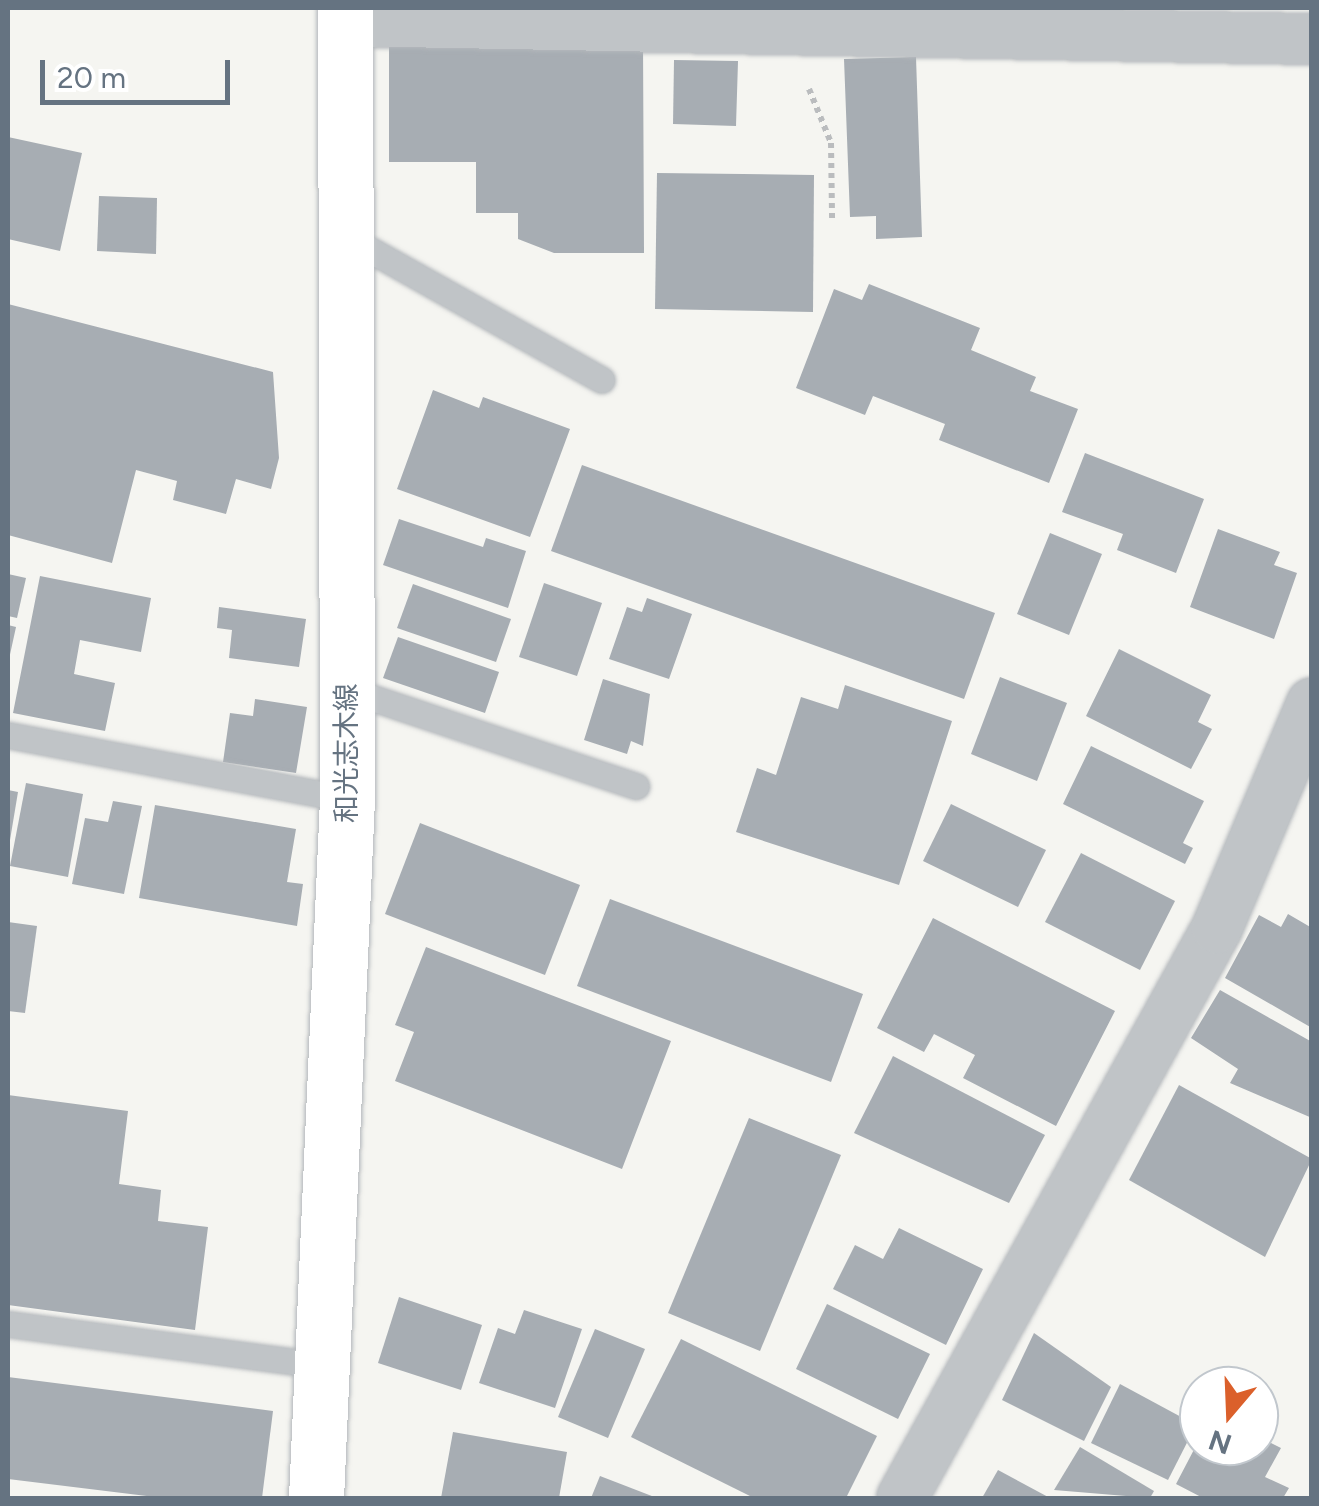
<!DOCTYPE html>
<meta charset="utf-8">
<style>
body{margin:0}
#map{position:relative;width:1319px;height:1506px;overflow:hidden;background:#f5f5f1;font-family:Figtree,"Noto Sans JP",sans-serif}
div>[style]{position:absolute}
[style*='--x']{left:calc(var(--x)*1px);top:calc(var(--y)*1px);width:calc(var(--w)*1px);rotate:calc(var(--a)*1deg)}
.building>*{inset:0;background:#a7adb3}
.path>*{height:6px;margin-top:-3px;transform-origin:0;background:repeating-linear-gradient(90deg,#babcbe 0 5px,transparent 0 10px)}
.roads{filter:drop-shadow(0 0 2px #b3b7bb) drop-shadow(0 0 2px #b3b7bb)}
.lane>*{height:25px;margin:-12.5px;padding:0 12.5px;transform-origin:12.5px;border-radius:12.5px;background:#c0c4c7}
.street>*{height:50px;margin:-25px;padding:0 25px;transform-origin:25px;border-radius:25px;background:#c0c4c7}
.secondary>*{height:55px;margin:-27.5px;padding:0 27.5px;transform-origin:27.5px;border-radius:27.5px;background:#fff}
span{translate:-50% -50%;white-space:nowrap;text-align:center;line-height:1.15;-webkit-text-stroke:10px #fff;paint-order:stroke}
.street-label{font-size:28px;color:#657381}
.frame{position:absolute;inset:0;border:10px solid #657381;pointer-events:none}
.north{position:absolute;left:1179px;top:1366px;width:100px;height:100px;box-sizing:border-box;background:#fff;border:2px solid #c1c7cd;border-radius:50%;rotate:199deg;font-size:28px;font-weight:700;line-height:40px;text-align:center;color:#657381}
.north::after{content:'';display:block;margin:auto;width:35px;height:45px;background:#db602b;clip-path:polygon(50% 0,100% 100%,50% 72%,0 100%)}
.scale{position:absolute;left:40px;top:60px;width:190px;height:45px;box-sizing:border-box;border:5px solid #657381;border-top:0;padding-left:12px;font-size:30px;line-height:35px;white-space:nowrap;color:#657381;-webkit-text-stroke:8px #fff;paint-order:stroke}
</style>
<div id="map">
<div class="building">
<div style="clip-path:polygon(643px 41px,644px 253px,554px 253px,518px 239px,518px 213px,476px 213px,476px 162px,389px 162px,389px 42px)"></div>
<div style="clip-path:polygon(916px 57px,922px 237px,876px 239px,876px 216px,850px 217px,844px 59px)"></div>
<div style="clip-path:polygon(674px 60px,738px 61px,736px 126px,673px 124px)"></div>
<div style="clip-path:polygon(8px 137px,82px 153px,60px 251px,8px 239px)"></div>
<div style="clip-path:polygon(657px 173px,814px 175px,813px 312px,655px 309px)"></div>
<div style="clip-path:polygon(99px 196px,157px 198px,156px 254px,97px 251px)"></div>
<div style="clip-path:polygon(869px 284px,980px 328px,971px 350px,1036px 377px,1030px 391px,1078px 409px,1049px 483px,939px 440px,945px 424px,873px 396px,865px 415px,796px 388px,834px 289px,862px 300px)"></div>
<div style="clip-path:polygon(8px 304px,273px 372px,279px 458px,271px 489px,236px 479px,226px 514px,173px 500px,177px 481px,136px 470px,112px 563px,8px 535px)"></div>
<div style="clip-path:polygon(433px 390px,479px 408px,483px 397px,570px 429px,530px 537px,397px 489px)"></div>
<div style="clip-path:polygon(1085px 453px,1204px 499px,1176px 573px,1117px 550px,1123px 534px,1062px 512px)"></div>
<div style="clip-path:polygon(582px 465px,995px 613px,964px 699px,551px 551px)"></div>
<div style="clip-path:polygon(399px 519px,483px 547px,486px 538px,526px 551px,508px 608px,383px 565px)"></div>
<div style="clip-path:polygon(1218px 529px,1280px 552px,1274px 565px,1297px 573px,1274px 639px,1190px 607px)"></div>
<div style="clip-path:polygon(1050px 533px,1102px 554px,1069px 635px,1017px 614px)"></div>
<div style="clip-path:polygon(8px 574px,26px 578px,17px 618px,8px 616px)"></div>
<div style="clip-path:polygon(40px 576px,151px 598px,141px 652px,80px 640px,74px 674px,115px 683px,105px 731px,13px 713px)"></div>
<div style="clip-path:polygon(544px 583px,602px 603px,577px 676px,519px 657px)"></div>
<div style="clip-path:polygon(413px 584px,511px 619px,496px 662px,397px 628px)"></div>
<div style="clip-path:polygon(647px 598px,692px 614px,669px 679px,609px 659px,627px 607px,642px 612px)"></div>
<div style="clip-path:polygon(219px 607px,306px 619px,299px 667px,229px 658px,232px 630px,217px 628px)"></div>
<div style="clip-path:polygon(8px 625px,16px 627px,9px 659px,8px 659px)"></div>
<div style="clip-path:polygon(398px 637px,499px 672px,485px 713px,383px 678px)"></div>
<div style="clip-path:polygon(1119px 649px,1211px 695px,1198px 722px,1212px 729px,1191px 769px,1086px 716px)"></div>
<div style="clip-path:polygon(1000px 677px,1067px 703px,1037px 781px,971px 754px)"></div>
<div style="clip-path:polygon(603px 679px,650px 694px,643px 746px,631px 741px,627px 754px,584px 740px)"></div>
<div style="clip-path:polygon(845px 685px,952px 721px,899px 885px,736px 832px,757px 768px,776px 775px,801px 697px,838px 709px)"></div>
<div style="clip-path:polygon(255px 699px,307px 707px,296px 773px,223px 762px,230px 713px,253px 716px)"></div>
<div style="clip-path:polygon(1091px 746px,1204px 801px,1183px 843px,1193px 848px,1185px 864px,1063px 804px)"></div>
<div style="clip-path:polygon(26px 783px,83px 794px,68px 877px,10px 866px)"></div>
<div style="clip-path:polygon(8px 790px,18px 792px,10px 840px,8px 840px)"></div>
<div style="clip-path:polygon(113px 801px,142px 806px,124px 894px,72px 884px,85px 818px,108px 822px)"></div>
<div style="clip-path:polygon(951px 804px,1046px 850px,1018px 907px,923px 861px)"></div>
<div style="clip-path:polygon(155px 805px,296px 829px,287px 882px,303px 884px,297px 926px,139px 898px)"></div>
<div style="clip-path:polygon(420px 823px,580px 885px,545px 975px,385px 914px)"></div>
<div style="clip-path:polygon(1081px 853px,1175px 901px,1140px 970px,1045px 922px)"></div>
<div style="clip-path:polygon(610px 899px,863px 994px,831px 1082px,577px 986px)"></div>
<div style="clip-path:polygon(1288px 914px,1312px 928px,1312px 1028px,1225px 978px,1259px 915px,1281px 927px)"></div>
<div style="clip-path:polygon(933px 918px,1115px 1011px,1056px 1126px,963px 1078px,975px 1055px,934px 1034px,924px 1052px,877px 1028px)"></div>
<div style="clip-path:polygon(8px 922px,37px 926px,25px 1013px,8px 1011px)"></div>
<div style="clip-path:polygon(426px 947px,671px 1041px,622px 1169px,395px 1081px,414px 1032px,395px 1025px)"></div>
<div style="clip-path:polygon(1220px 990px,1312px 1042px,1312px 1118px,1230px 1083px,1238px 1069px,1191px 1038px)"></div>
<div style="clip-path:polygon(893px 1056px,1045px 1135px,1009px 1203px,854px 1133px)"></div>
<div style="clip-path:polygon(1179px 1085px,1312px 1159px,1265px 1257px,1129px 1180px)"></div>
<div style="clip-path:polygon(8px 1095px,128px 1111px,119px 1184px,161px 1190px,158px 1221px,208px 1227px,195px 1330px,8px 1305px)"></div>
<div style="clip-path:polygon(749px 1118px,841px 1155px,760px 1351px,668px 1313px)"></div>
<div style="clip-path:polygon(899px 1228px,983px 1269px,946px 1345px,833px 1289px,855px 1245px,883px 1259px)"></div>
<div style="clip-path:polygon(399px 1297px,482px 1325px,461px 1390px,378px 1363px)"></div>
<div style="clip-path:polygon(827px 1304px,930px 1354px,898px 1419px,796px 1369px)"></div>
<div style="clip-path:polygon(524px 1310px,582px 1329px,555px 1408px,479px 1383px,498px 1328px,515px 1334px)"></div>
<div style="clip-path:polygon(595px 1329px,645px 1349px,608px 1438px,558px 1417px)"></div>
<div style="clip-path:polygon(1034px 1333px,1111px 1387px,1084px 1441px,1002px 1400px)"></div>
<div style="clip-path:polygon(681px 1339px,877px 1436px,846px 1498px,754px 1498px,631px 1437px)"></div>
<div style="clip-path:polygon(8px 1377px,273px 1411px,262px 1498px,163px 1498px,8px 1479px)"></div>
<div style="clip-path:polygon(1120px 1384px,1196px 1425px,1168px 1480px,1091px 1443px)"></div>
<div style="clip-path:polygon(453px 1432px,567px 1452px,559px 1498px,441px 1498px)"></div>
<div style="clip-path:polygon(1259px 1437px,1281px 1448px,1265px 1477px,1289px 1488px,1283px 1498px,1203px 1498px,1176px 1484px,1199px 1440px,1259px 1446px)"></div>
<div style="clip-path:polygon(1080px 1447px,1154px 1491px,1150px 1498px,1054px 1490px)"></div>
<div style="clip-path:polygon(998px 1470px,1050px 1498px,982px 1498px)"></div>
<div style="clip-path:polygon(600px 1476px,657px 1498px,591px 1498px)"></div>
</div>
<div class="path">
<div style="--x:809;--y:89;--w:58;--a:67.8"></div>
<div style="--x:831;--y:143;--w:75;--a:89.2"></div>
</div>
<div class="roads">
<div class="lane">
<div style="--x:347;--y:237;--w:292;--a:29.3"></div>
<div style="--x:346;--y:689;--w:306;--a:18.5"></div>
<div style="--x:8;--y:735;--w:345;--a:10.7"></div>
<div style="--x:8;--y:1324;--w:316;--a:7.5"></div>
</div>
<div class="street">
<div style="--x:345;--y:21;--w:967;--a:1.07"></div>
<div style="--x:902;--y:1498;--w:651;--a:-61.07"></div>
<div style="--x:1217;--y:928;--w:244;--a:-67.1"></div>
</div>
<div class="secondary">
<div style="--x:316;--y:1498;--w:700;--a:-87.46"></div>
<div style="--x:347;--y:799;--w:791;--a:-90.14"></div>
</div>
</div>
<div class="street-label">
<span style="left:346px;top:753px;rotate:-90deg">和光志木線</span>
</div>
<div class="frame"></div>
<div class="north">N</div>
<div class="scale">20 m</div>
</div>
